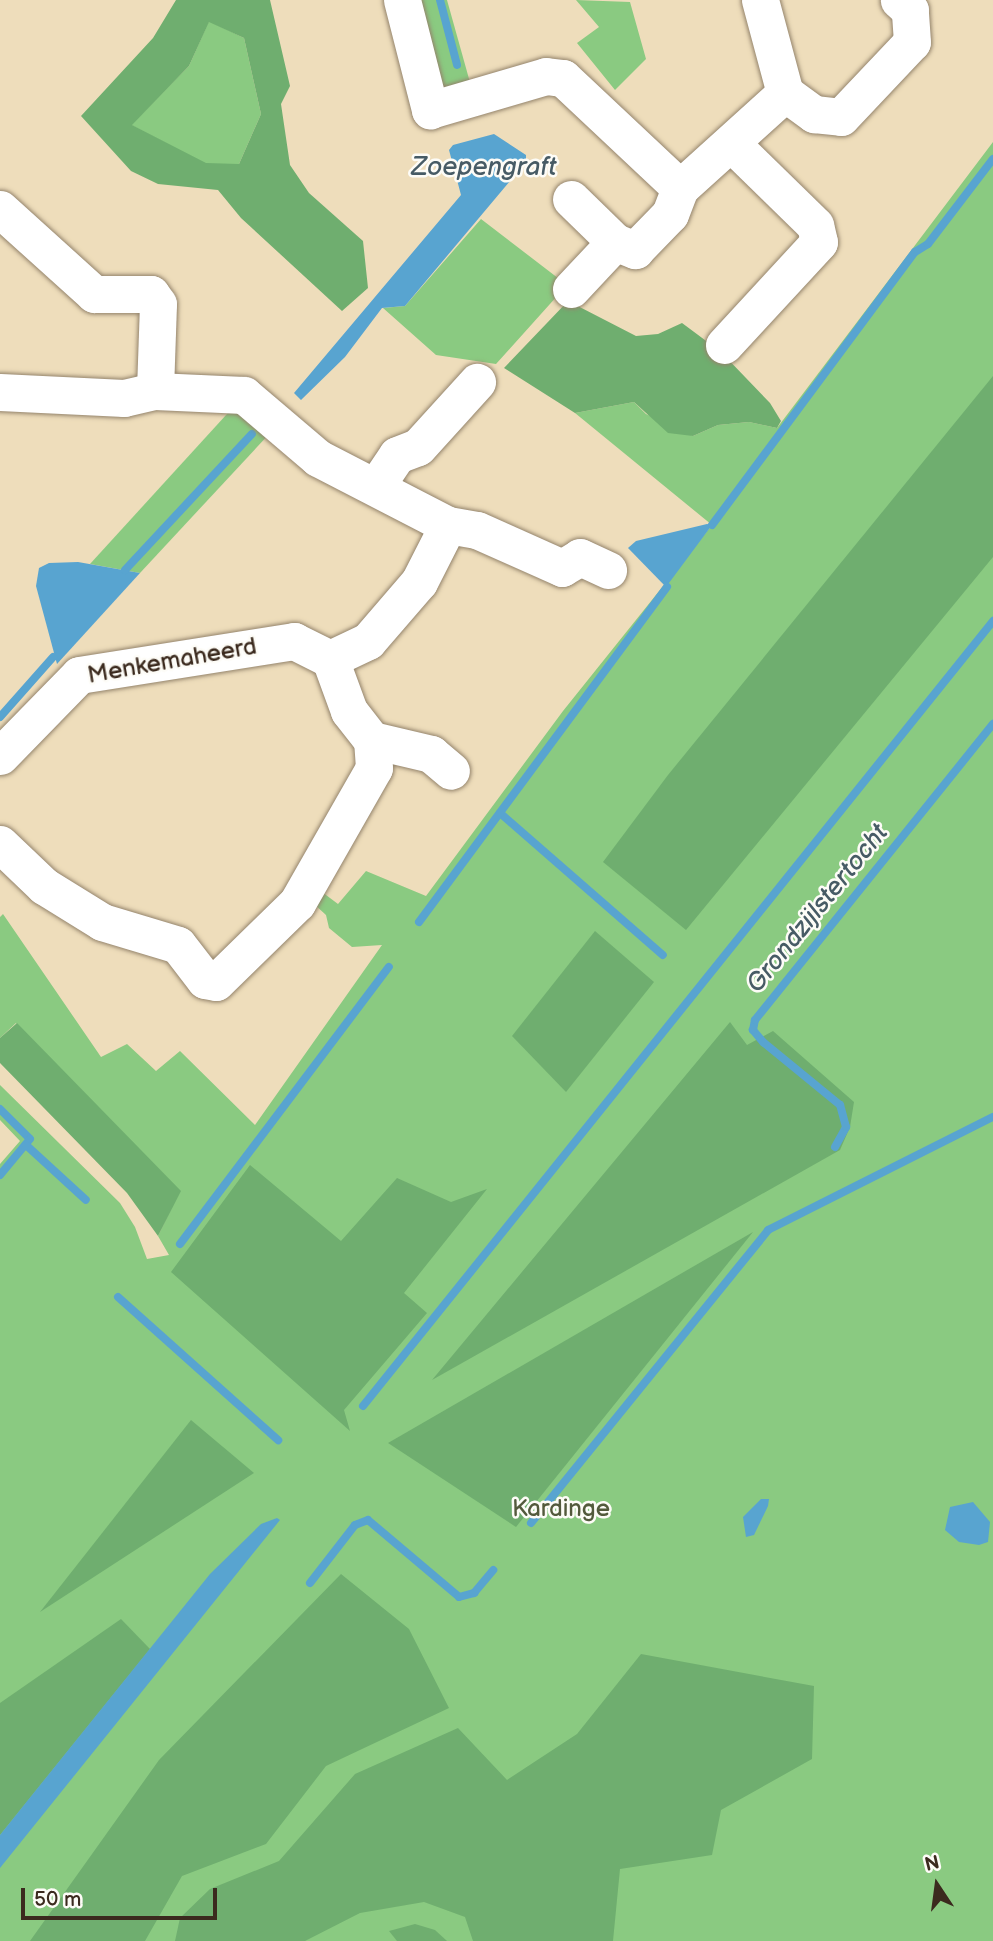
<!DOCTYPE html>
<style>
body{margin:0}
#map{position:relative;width:993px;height:1941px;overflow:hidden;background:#edb;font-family:"Balsamiq Sans",sans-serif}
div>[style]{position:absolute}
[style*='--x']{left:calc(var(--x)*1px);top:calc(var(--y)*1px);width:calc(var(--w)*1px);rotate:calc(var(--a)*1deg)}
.green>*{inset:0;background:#8aca81}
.forest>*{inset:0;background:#6fae6f}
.water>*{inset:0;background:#58a4d0}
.stream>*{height:8px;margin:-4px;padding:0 4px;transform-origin:4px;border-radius:4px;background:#58a4d0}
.roads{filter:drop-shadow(0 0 2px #94846c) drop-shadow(0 0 2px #94846c)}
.minor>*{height:37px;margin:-18.5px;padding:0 18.5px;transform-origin:18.5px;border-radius:18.5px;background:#fff}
span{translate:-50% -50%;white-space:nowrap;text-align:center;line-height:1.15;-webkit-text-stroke:5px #fdfcf7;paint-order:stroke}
.street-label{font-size:24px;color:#3b2a1e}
.park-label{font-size:24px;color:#535a3c}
.water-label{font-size:26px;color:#475b65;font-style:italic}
.north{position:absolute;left:902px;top:1850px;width:70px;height:70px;-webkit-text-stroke:5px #fdfcf7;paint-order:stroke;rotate:347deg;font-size:19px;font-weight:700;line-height:28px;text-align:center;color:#3b2a1e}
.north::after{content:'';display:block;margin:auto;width:24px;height:32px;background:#3b2a1e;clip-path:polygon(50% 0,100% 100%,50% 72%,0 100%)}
.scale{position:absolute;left:21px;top:1888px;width:196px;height:32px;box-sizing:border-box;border:4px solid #3b2a1e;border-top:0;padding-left:9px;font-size:21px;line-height:24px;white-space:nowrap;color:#3b2a1e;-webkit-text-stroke:5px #fdfcf7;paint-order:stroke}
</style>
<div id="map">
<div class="green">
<div style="clip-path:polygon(412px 0,447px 0,471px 86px,441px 88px)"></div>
<div style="clip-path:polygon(576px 0,630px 2px,646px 59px,615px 90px,577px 43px,599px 27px)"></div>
<div style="clip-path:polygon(209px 21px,244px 38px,261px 114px,239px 164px,206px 164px,131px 125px,189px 66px)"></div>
<div style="clip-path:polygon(993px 142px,993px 1941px,0 1941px,0 1164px,20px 1141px,0 1120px,0 1085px,120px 1203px,135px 1227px,147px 1259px,169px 1255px,158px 1236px,180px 1191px,16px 1023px,0 1038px,0 917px,3px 914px,101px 1057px,127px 1044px,156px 1071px,180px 1051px,255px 1125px,382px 945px,352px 947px,329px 928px,326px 915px,314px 904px,322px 892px,338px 904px,366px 871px,426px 896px,563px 711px,712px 525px,575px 413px,634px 402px,646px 414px,693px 436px,718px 425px,749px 422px,777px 428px)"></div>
<div style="clip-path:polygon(481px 219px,567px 285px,496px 364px,436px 355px,383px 308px,405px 306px)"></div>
<div style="clip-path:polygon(237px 403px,271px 432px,140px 573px,90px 564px)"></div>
</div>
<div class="forest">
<div style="clip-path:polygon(evenodd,176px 0,270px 0,290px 86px,281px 104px,290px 165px,309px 193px,363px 241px,368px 288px,342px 311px,241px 218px,218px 190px,158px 184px,131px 171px,81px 116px,153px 38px,176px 0,209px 22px,244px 38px,261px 114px,239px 164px,206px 163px,132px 125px,189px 66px,209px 22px)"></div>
<div style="clip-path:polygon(568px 301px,636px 336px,658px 334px,682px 323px,721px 352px,770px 403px,781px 421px,777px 428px,749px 422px,718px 425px,693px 436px,668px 433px,634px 402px,575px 413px,504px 368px)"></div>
<div style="clip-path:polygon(993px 376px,993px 557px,686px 930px,603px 862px,668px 775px)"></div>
<div style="clip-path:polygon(595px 931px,654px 982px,566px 1092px,512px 1036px)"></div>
<div style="clip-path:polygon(730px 1022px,747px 1045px,773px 1031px,854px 1102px,850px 1127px,840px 1150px,432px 1380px)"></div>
<div style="clip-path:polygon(17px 1023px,181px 1191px,158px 1236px,127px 1193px,0 1063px,0 1038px)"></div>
<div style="clip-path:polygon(250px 1165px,341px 1241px,397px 1178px,451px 1202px,487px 1189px,404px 1293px,427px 1313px,344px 1410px,350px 1431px,171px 1272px)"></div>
<div style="clip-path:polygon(753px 1232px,516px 1527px,388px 1443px)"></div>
<div style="clip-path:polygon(191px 1420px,254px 1473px,40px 1612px)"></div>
<div style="clip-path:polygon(341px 1574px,409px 1629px,449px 1708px,326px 1766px,266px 1844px,182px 1876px,145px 1941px,30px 1941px,159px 1760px)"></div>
<div style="clip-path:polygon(121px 1619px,150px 1649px,0 1835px,0 1703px)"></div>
<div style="clip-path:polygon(641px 1654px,814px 1686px,812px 1759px,721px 1810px,712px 1855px,620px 1869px,613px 1941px,473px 1941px,465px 1917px,424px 1902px,360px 1913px,305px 1941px,175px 1941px,180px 1918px,210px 1889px,279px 1861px,355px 1774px,458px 1728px,507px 1780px,577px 1734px)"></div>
<div style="clip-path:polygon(415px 1924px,435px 1930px,447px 1941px,397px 1941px,389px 1931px)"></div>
</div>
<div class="water">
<div style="clip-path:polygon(494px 134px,526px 155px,526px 162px,405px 306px,382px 308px,345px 357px,301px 400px,294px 393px,461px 195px,449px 150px,453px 145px)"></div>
<div style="clip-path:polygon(707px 524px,712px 525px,666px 587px,628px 548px,636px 541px)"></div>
<div style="clip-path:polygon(78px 562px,140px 573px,57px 664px,36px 586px,39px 568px,49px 563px)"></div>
<div style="clip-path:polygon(761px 1499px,769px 1499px,768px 1506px,754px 1535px,746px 1537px,743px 1517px)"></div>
<div style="clip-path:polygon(973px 1502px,990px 1522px,988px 1542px,979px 1545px,959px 1542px,945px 1530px,950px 1507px)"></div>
<div style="clip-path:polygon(277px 1518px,280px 1520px,0 1868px,0 1835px,24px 1805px,210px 1574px,261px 1524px)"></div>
</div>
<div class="stream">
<div style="--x:440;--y:0;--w:67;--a:75.3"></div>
<div style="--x:712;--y:525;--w:340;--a:-53.4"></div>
<div style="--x:915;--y:252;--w:15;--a:-32"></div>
<div style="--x:928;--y:244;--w:107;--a:-52.6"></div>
<div style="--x:125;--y:570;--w:186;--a:-47"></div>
<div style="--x:0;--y:717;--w:80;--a:-48.5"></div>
<div style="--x:500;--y:813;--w:216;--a:41.1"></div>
<div style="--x:419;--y:922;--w:417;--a:-53.5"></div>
<div style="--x:0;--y:1109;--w:42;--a:45"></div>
<div style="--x:30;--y:1139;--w:47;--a:129.8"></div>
<div style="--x:26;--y:1145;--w:81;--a:42.5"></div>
<div style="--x:835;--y:1147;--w:23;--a:-61"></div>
<div style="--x:846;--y:1127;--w:23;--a:-105"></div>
<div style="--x:840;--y:1105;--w:99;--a:-140.7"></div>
<div style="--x:763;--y:1042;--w:16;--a:-130"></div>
<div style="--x:753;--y:1030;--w:10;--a:-79"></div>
<div style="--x:755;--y:1020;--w:380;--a:-51.2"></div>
<div style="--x:180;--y:1244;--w:347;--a:-53"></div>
<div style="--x:118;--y:1297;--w:215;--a:41.8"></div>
<div style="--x:363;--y:1406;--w:1007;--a:-51.25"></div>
<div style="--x:531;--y:1523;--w:377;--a:-51"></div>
<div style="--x:768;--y:1230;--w:252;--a:-26.7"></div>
<div style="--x:310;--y:1583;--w:73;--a:-52.2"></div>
<div style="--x:355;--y:1525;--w:14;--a:-21"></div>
<div style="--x:368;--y:1520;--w:119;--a:40.2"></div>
<div style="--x:459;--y:1597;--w:16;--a:-15"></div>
<div style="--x:474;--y:1593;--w:30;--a:-50"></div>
</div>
<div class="roads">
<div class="minor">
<div style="--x:402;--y:0;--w:114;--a:75.7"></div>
<div style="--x:430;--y:110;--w:121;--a:-16.3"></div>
<div style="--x:546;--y:76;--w:17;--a:7"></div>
<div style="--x:563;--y:78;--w:161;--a:43.2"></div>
<div style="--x:680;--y:188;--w:142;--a:-42.1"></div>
<div style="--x:785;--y:93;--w:36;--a:36"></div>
<div style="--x:814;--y:114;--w:27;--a:6"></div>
<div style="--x:841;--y:117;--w:103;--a:-46.6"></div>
<div style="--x:912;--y:42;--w:32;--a:-94"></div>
<div style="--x:910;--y:10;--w:15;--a:-138"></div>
<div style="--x:760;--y:0;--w:96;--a:75"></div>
<div style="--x:571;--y:199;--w:62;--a:44.3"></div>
<div style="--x:0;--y:209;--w:127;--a:42.1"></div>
<div style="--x:94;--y:294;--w:57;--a:0"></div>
<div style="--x:151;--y:294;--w:12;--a:55"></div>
<div style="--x:158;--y:304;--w:87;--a:92"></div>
<div style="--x:571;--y:289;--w:64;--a:-46.9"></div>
<div style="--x:615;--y:242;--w:22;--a:22"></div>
<div style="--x:635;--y:250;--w:50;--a:-45.8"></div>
<div style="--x:670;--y:214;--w:28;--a:-69"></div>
<div style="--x:724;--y:345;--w:140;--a:-47.3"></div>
<div style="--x:819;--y:242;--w:17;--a:-103"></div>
<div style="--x:815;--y:225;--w:116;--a:-135.7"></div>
<div style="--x:0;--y:392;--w:124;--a:2.8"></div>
<div style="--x:124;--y:398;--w:32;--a:-13"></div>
<div style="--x:155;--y:391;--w:89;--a:2.6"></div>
<div style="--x:244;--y:395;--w:97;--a:40.4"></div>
<div style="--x:318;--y:458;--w:146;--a:27.3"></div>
<div style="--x:448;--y:525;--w:29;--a:10"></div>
<div style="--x:477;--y:530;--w:93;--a:24.1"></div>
<div style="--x:562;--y:568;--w:21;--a:-31"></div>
<div style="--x:580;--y:557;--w:31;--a:25"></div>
<div style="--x:376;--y:486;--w:37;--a:-56"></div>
<div style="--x:397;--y:455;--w:22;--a:-21"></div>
<div style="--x:418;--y:447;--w:88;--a:-47.8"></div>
<div style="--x:330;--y:659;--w:55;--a:69.9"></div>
<div style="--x:349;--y:711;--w:37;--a:52"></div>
<div style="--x:372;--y:740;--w:61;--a:13.3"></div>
<div style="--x:431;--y:754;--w:26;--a:40"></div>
<div style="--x:0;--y:756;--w:113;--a:-45.7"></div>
<div style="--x:79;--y:675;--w:218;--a:-9"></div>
<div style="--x:294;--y:641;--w:40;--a:26.6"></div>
<div style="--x:330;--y:659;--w:42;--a:-25.3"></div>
<div style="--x:368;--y:641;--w:78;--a:-49.2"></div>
<div style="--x:419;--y:582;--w:64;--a:-63"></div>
<div style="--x:0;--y:844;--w:61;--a:43.7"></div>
<div style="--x:44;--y:886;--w:68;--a:31.8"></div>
<div style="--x:102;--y:922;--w:79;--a:16.8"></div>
<div style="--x:178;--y:945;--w:44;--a:52.4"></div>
<div style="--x:205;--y:980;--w:11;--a:10"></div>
<div style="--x:216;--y:982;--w:113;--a:-44.3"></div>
<div style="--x:297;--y:903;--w:155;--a:-60.3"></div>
<div style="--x:374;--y:768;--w:28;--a:-94"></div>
</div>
</div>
<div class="street-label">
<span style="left:172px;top:661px;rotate:-10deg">Menkemaheerd</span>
</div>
<div class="park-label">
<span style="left:561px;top:1509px">Kardinge</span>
</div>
<div class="water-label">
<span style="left:484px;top:168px">Zoepengraft</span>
<span style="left:818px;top:909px;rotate:-51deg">Grondzijlstertocht</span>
</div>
<div class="north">N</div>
<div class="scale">50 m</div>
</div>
